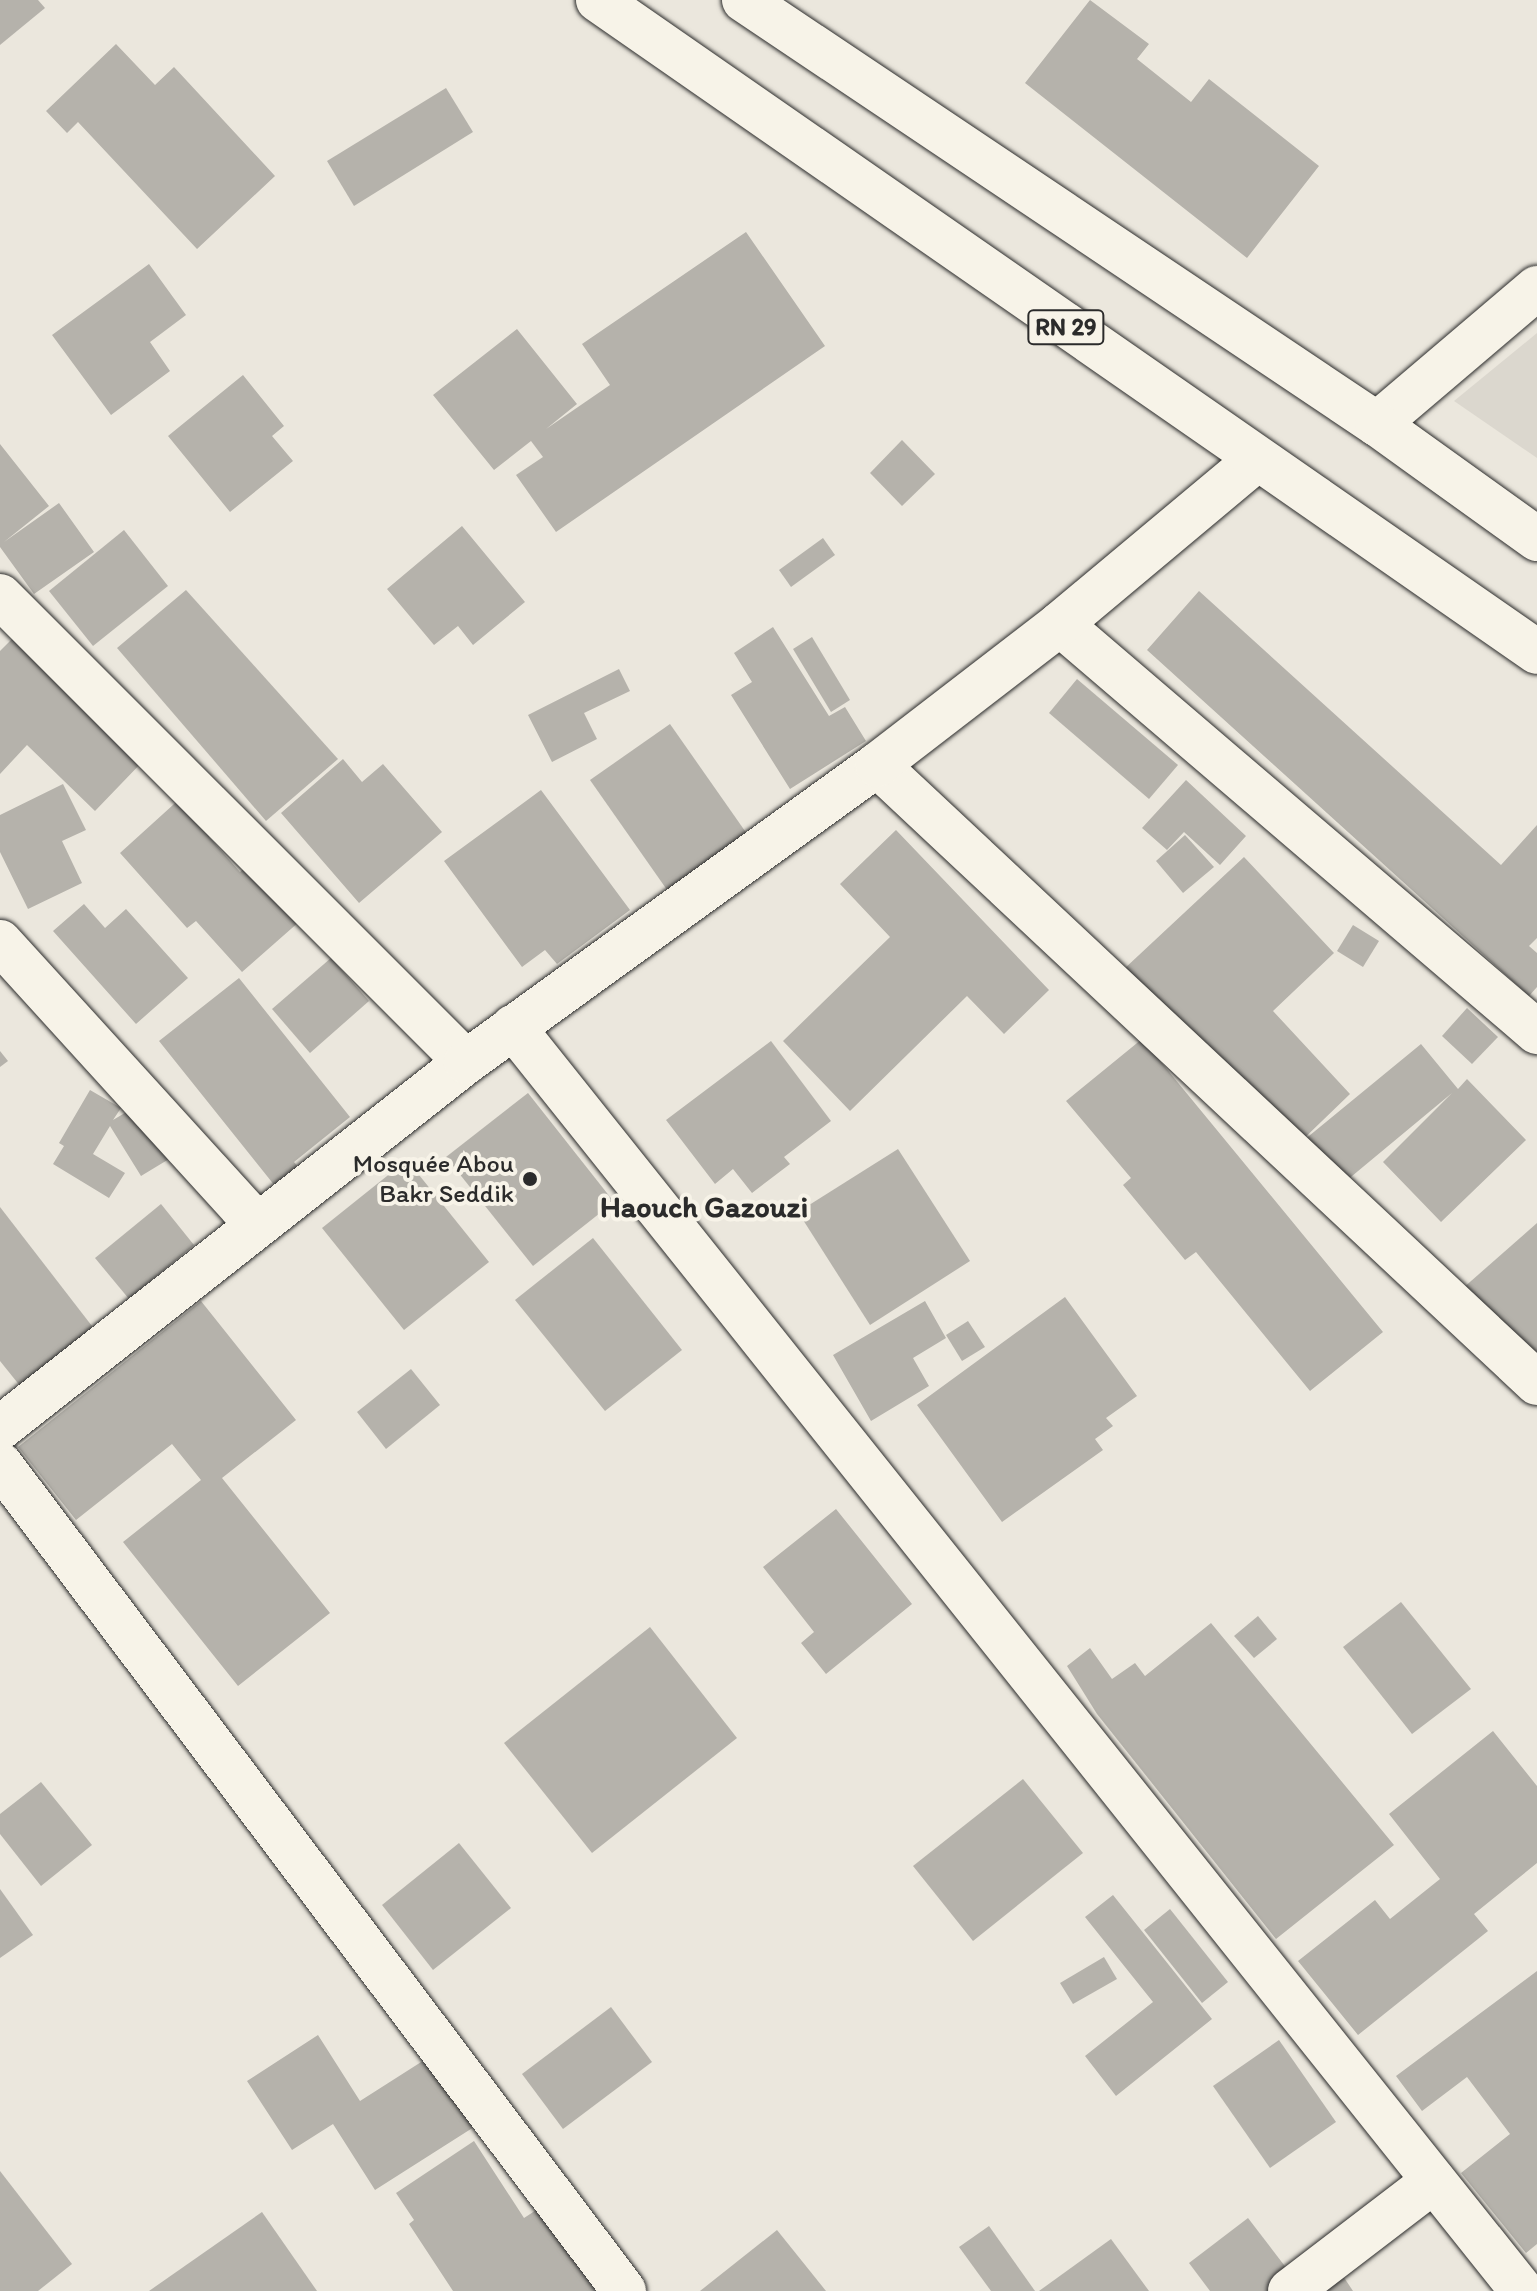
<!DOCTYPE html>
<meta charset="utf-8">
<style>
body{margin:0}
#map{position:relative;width:1537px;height:2291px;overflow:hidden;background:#ebe7dd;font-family:Itim,sans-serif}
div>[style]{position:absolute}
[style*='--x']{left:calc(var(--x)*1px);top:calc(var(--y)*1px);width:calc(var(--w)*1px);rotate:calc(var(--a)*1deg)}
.built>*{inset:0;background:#dbd7ce}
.building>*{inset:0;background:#b5b2ab}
.roads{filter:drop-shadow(0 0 2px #2b2b2b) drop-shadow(0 0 2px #2b2b2b)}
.minor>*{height:44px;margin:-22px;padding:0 22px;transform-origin:22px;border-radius:22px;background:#f7f3e8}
.tertiary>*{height:44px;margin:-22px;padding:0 22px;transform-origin:22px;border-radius:22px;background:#f7f3e8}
.trunk>*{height:44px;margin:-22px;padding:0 22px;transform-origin:22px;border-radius:22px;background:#f7f3e8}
.dots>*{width:22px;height:22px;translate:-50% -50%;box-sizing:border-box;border:4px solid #f7f3e8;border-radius:50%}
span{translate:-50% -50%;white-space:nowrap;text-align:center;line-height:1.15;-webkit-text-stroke:8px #f7f3e8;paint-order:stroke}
.shield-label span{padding:2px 6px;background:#f7f3e8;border:2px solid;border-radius:6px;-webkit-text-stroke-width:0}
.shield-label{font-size:24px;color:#2b2b2b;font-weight:700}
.poi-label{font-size:26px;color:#2b2b2b}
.right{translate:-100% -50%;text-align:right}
.quarter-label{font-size:30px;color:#2b2b2b;font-weight:700}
</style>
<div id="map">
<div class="built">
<div style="clip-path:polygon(1537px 333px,1537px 458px,1454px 401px)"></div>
</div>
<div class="building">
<div style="clip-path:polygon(0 0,38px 0,45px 8px,0 45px)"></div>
<div style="clip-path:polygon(1090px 0,1149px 44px,1137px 59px,1191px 102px,1209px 79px,1319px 166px,1247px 258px,1025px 83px)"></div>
<div style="clip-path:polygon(116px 44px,155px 85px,174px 67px,275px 176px,197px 249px,78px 122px,67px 133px,46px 111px)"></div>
<div style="clip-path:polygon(446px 88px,473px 132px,354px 206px,327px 161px)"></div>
<div style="clip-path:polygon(746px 232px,825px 346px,556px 532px,516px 475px,543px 457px,531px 441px,494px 470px,433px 395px,517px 329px,577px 404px,546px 429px,610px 385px,582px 344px)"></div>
<div style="clip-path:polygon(149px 264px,186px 315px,150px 342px,170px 371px,111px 415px,52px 335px)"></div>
<div style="clip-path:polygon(243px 375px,284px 426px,272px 436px,293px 461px,230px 512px,168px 436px)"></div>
<div style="clip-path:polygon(902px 440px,935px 474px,902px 506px,870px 473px)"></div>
<div style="clip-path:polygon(0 444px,49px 506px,4px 542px,59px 503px,94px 552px,34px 594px,0 547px)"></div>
<div style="clip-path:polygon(462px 526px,525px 602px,473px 645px,458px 626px,434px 645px,387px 589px)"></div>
<div style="clip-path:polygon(124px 530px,168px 586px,93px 646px,49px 591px)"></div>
<div style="clip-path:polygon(823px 538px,835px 555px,791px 587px,779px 570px)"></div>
<div style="clip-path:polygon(186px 590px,338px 759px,266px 821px,117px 648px)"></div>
<div style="clip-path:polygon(1199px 591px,1501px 865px,1537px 825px,1537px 938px,1529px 946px,1537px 953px,1537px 987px,1529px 996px,1147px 650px)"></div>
<div style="clip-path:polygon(773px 627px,829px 716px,845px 707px,866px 741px,790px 789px,731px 695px,752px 682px,734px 653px)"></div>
<div style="clip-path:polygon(20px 631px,146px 758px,95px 811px,27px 745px,0 774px,0 651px)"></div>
<div style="clip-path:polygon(812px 637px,850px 700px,831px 712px,793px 649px)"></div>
<div style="clip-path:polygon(619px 669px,630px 691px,584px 713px,597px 739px,552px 762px,528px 715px)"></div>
<div style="clip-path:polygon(1077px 679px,1178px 765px,1149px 799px,1049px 713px)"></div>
<div style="clip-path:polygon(670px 724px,752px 841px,672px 897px,590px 780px)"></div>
<div style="clip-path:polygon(343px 759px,362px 782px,383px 764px,442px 832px,359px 903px,281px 813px)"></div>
<div style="clip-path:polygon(1186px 780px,1246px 836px,1220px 865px,1184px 832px,1167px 850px,1142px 828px)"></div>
<div style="clip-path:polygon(63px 784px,86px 830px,62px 841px,82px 883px,28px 909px,0 852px,0 815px)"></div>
<div style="clip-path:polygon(195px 785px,227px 820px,209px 837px,240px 872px,262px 852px,300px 921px,242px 972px,196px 921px,187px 928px,120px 853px)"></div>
<div style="clip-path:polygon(541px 790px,630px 910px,557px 964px,545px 950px,522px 967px,444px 861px)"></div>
<div style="clip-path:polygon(896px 830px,1049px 990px,1004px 1034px,967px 996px,850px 1111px,783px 1041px,890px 937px,840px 884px)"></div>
<div style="clip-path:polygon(1185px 835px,1214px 867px,1183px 893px,1156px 861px)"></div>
<div style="clip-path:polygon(1244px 857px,1334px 953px,1273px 1011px,1350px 1094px,1293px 1149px,1124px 969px)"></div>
<div style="clip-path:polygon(84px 904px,105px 928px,126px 909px,188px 978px,136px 1024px,53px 931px)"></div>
<div style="clip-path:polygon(1353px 925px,1379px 941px,1363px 967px,1337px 951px)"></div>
<div style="clip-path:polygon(331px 958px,369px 1001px,310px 1053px,272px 1009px)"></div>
<div style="clip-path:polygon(239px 978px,350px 1117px,294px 1162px,302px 1172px,279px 1191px,159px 1041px)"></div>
<div style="clip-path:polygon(1467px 1008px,1498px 1037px,1472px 1064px,1442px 1036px)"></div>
<div style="clip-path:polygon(1142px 1039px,1383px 1332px,1310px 1391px,1196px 1252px,1185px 1260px,1123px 1185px,1131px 1178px,1066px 1101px)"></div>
<div style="clip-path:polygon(771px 1041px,831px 1121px,784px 1157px,790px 1164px,752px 1193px,733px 1169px,715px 1184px,666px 1120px)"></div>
<div style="clip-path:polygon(1421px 1044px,1458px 1089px,1467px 1079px,1526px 1140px,1441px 1222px,1383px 1162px,1452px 1093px,1334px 1191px,1298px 1145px)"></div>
<div style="clip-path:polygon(0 1051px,8px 1061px,0 1067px)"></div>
<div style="clip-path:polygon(90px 1090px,121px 1108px,113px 1120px,140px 1104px,174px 1156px,141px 1176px,110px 1126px,93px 1154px,125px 1173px,109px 1198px,53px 1164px,64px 1146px,59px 1143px)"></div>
<div style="clip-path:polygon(528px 1093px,614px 1202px,533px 1266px,446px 1157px)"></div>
<div style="clip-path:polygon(898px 1149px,970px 1261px,870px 1325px,798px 1212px)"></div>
<div style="clip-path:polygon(407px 1160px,489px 1262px,404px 1330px,322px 1228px)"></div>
<div style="clip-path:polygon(161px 1204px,194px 1245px,129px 1299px,95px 1258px)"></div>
<div style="clip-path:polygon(0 1207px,102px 1339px,29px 1397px,0 1361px)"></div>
<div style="clip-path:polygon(1537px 1223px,1537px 1375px,1462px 1289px)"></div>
<div style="clip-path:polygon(593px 1238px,682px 1350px,605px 1411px,515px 1300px)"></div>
<div style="clip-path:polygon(1065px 1297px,1137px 1396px,1106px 1418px,1113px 1426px,1095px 1439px,1103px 1450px,1002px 1522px,917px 1405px)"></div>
<div style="clip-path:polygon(201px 1301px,296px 1420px,222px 1478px,330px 1613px,238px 1686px,123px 1542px,201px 1480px,172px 1444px,76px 1520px,18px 1447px)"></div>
<div style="clip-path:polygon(925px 1301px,946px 1338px,913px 1358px,929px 1386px,871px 1421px,833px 1355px)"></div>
<div style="clip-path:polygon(968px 1321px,985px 1347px,962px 1361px,946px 1335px)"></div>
<div style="clip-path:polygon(411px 1369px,440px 1405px,386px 1449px,357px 1412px)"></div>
<div style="clip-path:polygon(836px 1509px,912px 1604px,826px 1674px,801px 1643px,814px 1632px,763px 1567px)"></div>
<div style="clip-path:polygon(1401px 1602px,1471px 1689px,1412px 1734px,1343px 1647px)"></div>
<div style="clip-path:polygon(1258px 1616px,1277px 1639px,1254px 1658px,1234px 1636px)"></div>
<div style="clip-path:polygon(1211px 1623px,1394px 1845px,1276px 1939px,1097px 1714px,1067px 1666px,1090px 1648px,1112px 1679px,1135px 1663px,1145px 1676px)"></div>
<div style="clip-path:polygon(650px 1627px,737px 1738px,592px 1853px,504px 1743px)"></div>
<div style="clip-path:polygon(1493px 1731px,1537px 1786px,1537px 1863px,1474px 1914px,1488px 1931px,1358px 2035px,1298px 1961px,1375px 1900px,1390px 1919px,1440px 1879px,1389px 1814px)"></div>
<div style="clip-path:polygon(1023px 1779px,1083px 1853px,973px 1941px,913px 1866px)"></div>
<div style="clip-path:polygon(41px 1782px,92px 1845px,41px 1886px,0 1834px,0 1814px)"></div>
<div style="clip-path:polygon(459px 1843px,511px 1908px,433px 1970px,382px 1905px)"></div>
<div style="clip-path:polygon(0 1889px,33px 1935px,0 1958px)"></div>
<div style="clip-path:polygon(1113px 1895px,1212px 2019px,1116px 2096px,1085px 2056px,1153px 2002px,1085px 1917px)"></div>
<div style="clip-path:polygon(1170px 1909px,1228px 1982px,1202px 2003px,1144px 1930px)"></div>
<div style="clip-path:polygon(1104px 1957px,1117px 1979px,1073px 2004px,1060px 1983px)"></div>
<div style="clip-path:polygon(1537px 1971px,1537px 2244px,1526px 2253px,1461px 2173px,1510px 2134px,1467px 2077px,1422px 2111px,1396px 2076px)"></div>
<div style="clip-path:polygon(611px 2007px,652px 2062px,563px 2129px,522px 2074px)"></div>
<div style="clip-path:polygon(318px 2035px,360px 2101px,440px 2050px,485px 2120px,375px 2190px,333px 2124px,292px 2150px,247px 2081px)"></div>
<div style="clip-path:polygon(1279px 2040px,1336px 2122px,1270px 2168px,1213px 2086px)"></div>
<div style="clip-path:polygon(474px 2141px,524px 2218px,547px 2203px,605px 2291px,453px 2291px,409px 2224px,414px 2220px,396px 2193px)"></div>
<div style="clip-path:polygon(0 2171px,72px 2264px,38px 2291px,0 2291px)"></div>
<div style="clip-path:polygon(262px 2212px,317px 2291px,149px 2291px)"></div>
<div style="clip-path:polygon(1248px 2218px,1304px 2291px,1210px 2291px,1189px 2263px)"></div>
<div style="clip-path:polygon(989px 2226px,1035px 2291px,991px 2291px,959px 2247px)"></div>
<div style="clip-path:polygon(777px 2230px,826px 2291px,700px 2291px)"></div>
<div style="clip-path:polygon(1111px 2239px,1149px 2291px,1039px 2291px)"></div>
<div style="clip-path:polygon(1343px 2276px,1353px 2291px,1322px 2291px)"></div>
</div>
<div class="roads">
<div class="minor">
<div style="--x:0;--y:596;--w:659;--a:45"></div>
<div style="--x:1060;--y:624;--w:628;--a:40.54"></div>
<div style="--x:877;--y:765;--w:904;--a:43.12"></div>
<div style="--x:0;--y:942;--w:382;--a:47.7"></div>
<div style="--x:513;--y:1027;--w:1617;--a:51.4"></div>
<div style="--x:0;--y:1464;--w:1036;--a:52.96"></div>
<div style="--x:1290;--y:2291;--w:181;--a:-37.4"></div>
</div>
<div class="tertiary">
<div style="--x:1377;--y:424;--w:210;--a:-40.4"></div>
<div style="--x:0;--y:1428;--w:593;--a:-38.15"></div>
<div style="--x:466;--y:1062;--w:507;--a:-35.85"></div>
<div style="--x:877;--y:765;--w:231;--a:-37.6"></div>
<div style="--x:1060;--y:624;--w:256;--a:-39.9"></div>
</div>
<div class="trunk">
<div style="--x:598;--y:0;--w:1143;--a:34.77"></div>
<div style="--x:744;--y:0;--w:762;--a:33.82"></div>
<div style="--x:1377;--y:424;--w:197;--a:35.7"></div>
</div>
</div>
<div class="dots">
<div style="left:530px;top:1179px;background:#2b2b2b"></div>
</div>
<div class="shield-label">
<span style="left:1066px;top:327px">RN 29</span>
</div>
<div class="poi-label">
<span class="right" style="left:514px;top:1179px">Mosquée Abou<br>Bakr Seddik</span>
</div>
<div class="quarter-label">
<span style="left:704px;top:1207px">Haouch Gazouzi</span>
</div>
</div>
